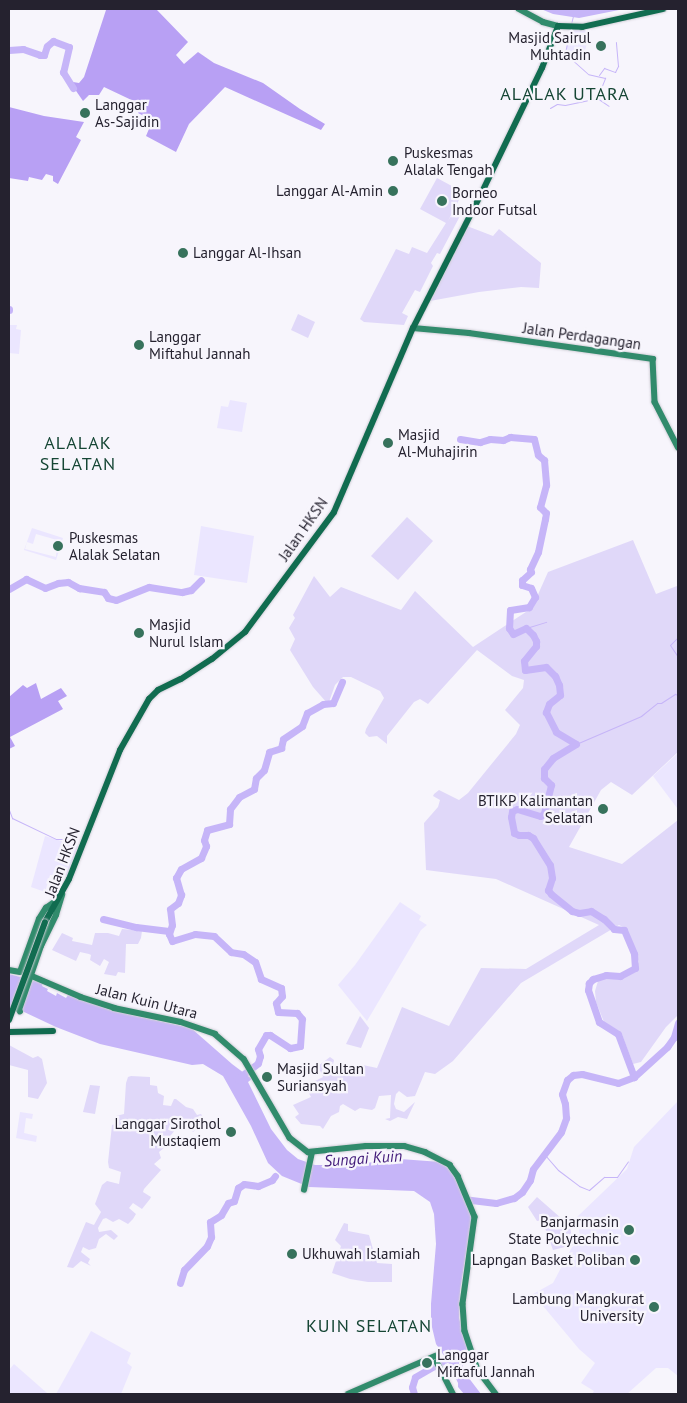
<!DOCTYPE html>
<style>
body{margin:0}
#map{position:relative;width:687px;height:1403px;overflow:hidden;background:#f7f5fc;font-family:"PT Sans",sans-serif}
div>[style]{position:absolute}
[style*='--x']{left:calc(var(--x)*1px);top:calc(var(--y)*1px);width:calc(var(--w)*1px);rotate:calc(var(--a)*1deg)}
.built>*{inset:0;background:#ebe6ff}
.green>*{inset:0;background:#e0d8f9}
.forest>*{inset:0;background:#b8a0f4}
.water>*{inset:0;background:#c6b5f8}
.stream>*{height:1px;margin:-0.5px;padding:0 0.5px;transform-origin:0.5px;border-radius:0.5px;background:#c6b5f8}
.river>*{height:7px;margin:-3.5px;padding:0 3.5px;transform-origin:3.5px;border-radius:3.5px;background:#c6b5f8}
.roads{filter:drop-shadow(0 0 1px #d1cfd7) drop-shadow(0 0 1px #d1cfd7)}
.secondary>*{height:5.5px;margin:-2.75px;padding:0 2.75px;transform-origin:2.75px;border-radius:2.75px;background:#318b6c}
.primary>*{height:6px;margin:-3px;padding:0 3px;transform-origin:3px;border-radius:3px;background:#116c50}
.bridges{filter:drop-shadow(0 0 1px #d1cfd7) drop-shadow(0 0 1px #d1cfd7)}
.primary-bridge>*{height:6px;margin:-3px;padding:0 3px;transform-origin:3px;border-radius:3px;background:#116c50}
.dots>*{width:14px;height:14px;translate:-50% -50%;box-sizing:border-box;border:2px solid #f7f5fc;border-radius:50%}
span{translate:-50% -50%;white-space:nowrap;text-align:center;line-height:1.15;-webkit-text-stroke:4.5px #f7f5fc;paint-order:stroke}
.poi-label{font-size:15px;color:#25222f}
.right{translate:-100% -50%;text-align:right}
.left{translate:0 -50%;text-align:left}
.street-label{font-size:15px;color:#25222f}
.water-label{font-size:16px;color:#401878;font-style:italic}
.quarter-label{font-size:18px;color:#164635;letter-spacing:1px}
.frame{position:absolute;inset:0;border:10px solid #25222f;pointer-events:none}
</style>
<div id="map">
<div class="built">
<div style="clip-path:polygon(588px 27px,589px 35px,584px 55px,576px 58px,571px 57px,568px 54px,566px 47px,574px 28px)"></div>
<div style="clip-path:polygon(9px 325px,17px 325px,16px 329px,21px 330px,19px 354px,9px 353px)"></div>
<div style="clip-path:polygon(230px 400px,247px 403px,242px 432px,217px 428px,221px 406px,228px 407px)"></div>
<div style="clip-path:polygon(201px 526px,254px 536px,247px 583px,194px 575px)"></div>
<div style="clip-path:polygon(evenodd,32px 528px,63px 538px,56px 560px,24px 550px,32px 528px,36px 534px,57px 540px,56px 557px,25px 549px,27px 542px,33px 544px,36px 534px)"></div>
<div style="clip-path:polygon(678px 753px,678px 807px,677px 808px,653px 776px)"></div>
<div style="clip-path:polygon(45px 836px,78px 846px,67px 876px,56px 871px,54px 875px,50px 875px,45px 892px,31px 887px)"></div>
<div style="clip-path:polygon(400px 902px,421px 916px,419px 920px,427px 925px,421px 930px,367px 1021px,338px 985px,355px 965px)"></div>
<div style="clip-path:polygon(678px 1101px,678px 1376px,668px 1368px,656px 1368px,627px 1394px,592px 1394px,594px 1391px,581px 1383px,595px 1363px,579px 1349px,533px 1294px,553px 1283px,572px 1247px,581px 1243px,577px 1217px,627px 1169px,634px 1147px)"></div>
<div style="clip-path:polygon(20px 1112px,33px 1114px,32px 1119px,26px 1118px,24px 1133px,37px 1136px,36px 1142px,16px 1138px)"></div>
<div style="clip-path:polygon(91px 1331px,131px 1353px,127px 1363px,132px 1367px,121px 1394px,56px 1394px)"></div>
<div style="clip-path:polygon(14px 1364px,47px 1393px,45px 1394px,9px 1394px,9px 1370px)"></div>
</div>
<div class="green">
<div style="clip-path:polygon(437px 178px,463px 192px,448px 221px,453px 213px,460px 216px,440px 254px,437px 253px,431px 263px,433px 266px,420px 292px,415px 290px,402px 313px,408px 316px,404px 325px,364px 322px,360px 319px,396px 249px,409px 254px,412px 247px,427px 253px,446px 223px,420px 209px)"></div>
<div style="clip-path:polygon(467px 226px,493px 236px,499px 229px,541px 263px,539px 288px,521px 287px,479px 292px,430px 301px)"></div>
<div style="clip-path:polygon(298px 314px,315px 322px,308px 338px,291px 330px)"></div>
<div style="clip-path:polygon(407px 517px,433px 541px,398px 580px,371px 556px)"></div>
<div style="clip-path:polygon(633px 540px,656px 594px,677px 586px,678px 588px,678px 752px,632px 795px,611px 782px,601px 790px,569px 847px,622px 864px,678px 820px,678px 1015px,666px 1027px,641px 1062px,633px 1064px,621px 1032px,604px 1022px,596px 1002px,595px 991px,598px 981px,605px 977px,632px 974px,639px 962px,627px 929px,619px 925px,521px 983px,453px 1061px,435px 1074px,425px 1072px,415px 1096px,407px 1097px,399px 1091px,396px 1094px,394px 1104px,396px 1109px,404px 1112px,415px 1102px,407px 1119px,398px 1117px,390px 1121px,385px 1119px,390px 1118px,391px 1095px,379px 1096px,375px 1108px,372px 1110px,360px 1108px,355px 1111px,343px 1104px,340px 1106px,339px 1112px,331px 1116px,323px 1129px,320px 1126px,301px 1124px,295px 1117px,299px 1114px,293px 1105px,311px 1097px,305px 1086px,323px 1077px,318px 1066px,330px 1057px,334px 1060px,333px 1065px,338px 1068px,352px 1071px,358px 1064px,377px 1068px,402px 1007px,449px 1026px,481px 968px,526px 969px,599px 925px,496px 879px,426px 870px,424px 823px,438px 807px,440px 800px,433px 796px,434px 794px,439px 790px,459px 800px,468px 793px,516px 734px,520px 725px,505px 710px,523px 688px,524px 680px,512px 676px,477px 650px,428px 704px,420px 699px,414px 702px,387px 736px,387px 744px,377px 736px,369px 737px,365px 733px,366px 729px,384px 698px,380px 691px,351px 677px,343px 677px,335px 685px,329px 702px,327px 703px,313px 687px,290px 650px,295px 639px,289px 628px,295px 618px,293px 615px,314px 576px,330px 597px,341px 587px,401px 610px,415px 591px,473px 647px,532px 608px,548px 572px)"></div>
<div style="clip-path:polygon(122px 929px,142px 931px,141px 938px,138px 944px,126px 944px,125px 973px,118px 972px,116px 976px,104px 974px,109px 962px,104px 959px,100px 966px,90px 960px,91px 955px,89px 954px,80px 952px,76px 961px,52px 950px,62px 933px,73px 938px,72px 941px,92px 945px,95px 933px,108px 933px,119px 936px)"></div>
<div style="clip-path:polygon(360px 1016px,369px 1028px,361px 1048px,346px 1044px)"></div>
<div style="clip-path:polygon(9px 1045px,33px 1058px,38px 1056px,42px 1059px,47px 1083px,38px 1099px,28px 1097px,28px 1070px,9px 1065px)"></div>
<div style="clip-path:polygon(131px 1076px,150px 1077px,150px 1085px,157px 1086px,158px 1093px,164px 1096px,163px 1105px,171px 1106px,174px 1099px,176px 1099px,186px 1107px,193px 1109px,197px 1115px,201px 1114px,205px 1120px,193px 1132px,186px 1124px,181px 1123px,166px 1141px,165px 1147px,159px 1152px,161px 1158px,154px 1164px,161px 1170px,144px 1189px,143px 1192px,151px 1197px,150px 1199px,142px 1209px,133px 1203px,129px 1208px,136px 1214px,133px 1219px,128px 1224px,119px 1219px,113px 1222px,106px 1218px,103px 1219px,98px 1228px,99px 1232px,111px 1230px,118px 1236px,114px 1240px,106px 1234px,99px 1239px,96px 1248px,89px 1250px,83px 1247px,81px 1252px,90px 1259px,88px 1263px,91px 1266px,81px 1261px,73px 1268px,67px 1267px,86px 1222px,94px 1225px,101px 1212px,95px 1204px,102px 1185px,107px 1181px,119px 1184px,121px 1172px,109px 1168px,108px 1162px,112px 1125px,115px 1124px,116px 1116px,124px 1114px,126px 1083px,128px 1077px)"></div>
<div style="clip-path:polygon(90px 1085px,100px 1086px,95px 1114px,83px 1112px)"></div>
<div style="clip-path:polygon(537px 1197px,570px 1226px,573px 1245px,553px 1250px,542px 1220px,537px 1221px,528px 1207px)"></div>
<div style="clip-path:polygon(344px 1223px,348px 1224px,348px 1231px,369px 1235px,377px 1263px,392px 1264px,392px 1282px,368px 1282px,350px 1279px,332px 1273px,341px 1246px,335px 1240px)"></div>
</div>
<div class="forest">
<div style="clip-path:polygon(103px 9px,156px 9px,188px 42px,176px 55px,184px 64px,198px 52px,214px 63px,263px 83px,300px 109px,325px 124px,321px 130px,225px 87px,189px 124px,176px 152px,146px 136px,151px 124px,150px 119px,138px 113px,142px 105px,104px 87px,99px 95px,89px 95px,83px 101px,72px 85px,73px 82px,79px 83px,84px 77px,106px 10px)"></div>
<div style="clip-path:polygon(9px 107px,44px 116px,84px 122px,76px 137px,81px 140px,58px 184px,53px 181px,53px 176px,46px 174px,42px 180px,29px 177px,28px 181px,9px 178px)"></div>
<div style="clip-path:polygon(36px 683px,41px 699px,61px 688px,67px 696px,58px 701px,63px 709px,10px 737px,15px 746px,9px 749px,9px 697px,23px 685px,27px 688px)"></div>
</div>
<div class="water">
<div style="clip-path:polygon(541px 9px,624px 9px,579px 18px,553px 14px)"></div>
<div style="clip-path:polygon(9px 974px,43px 983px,42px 986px,48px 989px,47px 991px,56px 996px,57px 993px,66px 998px,68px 995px,113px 1011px,191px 1028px,232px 1064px,252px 1079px,248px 1082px,271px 1129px,287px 1150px,298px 1159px,315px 1165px,348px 1165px,400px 1159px,441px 1162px,454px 1174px,472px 1216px,460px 1291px,459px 1318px,467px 1347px,462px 1369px,481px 1394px,464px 1394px,458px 1387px,458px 1383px,447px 1360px,436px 1344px,431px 1323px,431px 1304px,436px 1244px,434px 1214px,430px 1202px,414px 1191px,309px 1187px,282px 1176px,268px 1163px,251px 1126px,223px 1076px,203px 1064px,192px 1065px,100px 1044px,56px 1027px,22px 1011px,9px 1008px)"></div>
</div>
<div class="stream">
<div style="--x:571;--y:24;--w:8;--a:-76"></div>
<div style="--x:599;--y:75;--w:9;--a:-54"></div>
<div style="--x:604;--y:68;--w:12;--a:20"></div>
<div style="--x:615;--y:72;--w:7;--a:-63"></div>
<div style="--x:618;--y:66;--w:24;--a:-95"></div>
<div style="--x:597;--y:98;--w:14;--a:34"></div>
<div style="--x:550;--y:108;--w:8;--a:-30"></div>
<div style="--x:557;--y:104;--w:8;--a:7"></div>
<div style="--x:565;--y:105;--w:33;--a:-12"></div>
<div style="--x:597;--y:98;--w:22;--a:-68"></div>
<div style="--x:605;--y:78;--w:17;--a:-167"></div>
<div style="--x:588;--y:74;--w:31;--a:-138"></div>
<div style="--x:565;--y:53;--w:24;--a:-78"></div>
<div style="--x:526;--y:628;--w:21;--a:-17"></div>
<div style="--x:678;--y:637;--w:11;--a:135"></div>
<div style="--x:670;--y:645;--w:14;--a:56"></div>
<div style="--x:576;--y:744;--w:71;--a:-23.3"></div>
<div style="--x:641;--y:716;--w:21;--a:-39"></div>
<div style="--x:657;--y:703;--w:4;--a:0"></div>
<div style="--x:661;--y:703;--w:17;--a:-33"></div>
<div style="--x:675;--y:694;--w:3;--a:18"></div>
<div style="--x:9;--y:810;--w:9;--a:69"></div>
<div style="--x:12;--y:818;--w:49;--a:25.5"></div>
<div style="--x:56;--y:839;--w:8;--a:0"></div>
<div style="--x:545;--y:1155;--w:20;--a:49"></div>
<div style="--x:558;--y:1170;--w:26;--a:37"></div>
<div style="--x:579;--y:1186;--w:11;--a:22"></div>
<div style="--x:589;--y:1190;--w:20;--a:-41"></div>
<div style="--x:604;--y:1177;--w:13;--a:0"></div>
<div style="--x:617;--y:1177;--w:19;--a:-55"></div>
</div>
<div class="river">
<div style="--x:9;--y:50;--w:14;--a:-4"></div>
<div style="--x:23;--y:49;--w:18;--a:19"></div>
<div style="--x:40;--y:55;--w:4;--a:0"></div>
<div style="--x:44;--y:55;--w:9;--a:-72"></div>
<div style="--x:47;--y:46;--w:8;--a:-40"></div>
<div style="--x:53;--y:41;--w:17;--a:21"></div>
<div style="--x:69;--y:47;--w:26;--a:103"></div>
<div style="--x:63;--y:72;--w:19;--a:58"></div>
<div style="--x:9;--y:310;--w:1;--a:-90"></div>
<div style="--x:460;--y:439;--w:20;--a:9"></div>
<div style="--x:480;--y:442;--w:10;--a:-17"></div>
<div style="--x:490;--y:439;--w:13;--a:4"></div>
<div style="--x:503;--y:440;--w:8;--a:-23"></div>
<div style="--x:510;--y:437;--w:24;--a:5"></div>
<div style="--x:534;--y:439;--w:16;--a:76"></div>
<div style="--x:538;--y:455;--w:8;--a:40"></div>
<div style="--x:544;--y:460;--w:25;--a:85"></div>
<div style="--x:546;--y:485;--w:23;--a:105"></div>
<div style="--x:540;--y:507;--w:8;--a:45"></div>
<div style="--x:546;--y:513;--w:6;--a:99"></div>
<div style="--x:545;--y:519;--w:34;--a:102"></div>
<div style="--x:538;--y:552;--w:19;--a:115"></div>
<div style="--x:530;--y:569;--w:3;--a:72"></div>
<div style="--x:531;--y:572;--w:12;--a:138"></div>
<div style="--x:522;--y:580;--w:5;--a:90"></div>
<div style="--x:522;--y:585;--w:9;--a:18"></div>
<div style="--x:531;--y:588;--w:10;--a:66"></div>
<div style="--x:535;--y:597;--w:12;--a:121"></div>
<div style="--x:529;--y:607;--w:19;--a:171"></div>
<div style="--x:510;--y:610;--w:18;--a:93"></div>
<div style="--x:509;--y:628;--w:7;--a:56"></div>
<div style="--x:513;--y:634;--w:14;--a:-25"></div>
<div style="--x:526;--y:628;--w:10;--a:45"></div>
<div style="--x:533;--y:635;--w:7;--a:63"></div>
<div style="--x:536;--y:641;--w:5;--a:90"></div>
<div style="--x:536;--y:646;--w:19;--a:129"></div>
<div style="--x:524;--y:661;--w:9;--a:84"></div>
<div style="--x:525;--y:670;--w:21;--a:-8"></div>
<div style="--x:546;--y:667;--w:13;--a:45"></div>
<div style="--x:555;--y:676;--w:10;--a:66"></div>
<div style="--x:559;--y:685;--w:10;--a:84"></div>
<div style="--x:560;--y:695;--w:14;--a:141"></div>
<div style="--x:549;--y:704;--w:9;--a:111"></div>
<div style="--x:546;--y:712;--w:22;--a:63"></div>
<div style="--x:556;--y:732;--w:23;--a:31"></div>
<div style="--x:576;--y:744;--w:27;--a:149"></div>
<div style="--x:553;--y:758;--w:14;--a:129"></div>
<div style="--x:544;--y:769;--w:9;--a:90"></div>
<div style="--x:544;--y:778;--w:10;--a:45"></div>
<div style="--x:551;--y:785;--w:30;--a:104"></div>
<div style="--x:544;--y:814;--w:4;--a:153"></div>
<div style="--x:540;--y:816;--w:24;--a:-163"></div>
<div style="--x:517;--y:809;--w:5;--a:158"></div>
<div style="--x:512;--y:811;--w:6;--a:99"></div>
<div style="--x:511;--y:817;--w:16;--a:79"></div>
<div style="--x:514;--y:833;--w:5;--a:22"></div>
<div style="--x:519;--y:835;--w:9;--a:0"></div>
<div style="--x:528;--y:835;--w:6;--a:31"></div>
<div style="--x:533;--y:838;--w:32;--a:58"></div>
<div style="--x:550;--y:865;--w:13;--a:81"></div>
<div style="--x:552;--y:878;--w:13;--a:108"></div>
<div style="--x:548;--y:890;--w:5;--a:53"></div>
<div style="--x:551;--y:894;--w:27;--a:39"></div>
<div style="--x:572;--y:911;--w:7;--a:16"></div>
<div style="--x:579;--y:913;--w:12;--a:-9"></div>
<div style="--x:591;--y:911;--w:15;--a:32"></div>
<div style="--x:604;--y:919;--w:14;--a:45"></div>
<div style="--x:614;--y:929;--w:10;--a:6"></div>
<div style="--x:624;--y:930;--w:26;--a:67"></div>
<div style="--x:634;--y:954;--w:14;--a:86"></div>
<div style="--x:635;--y:968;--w:17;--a:152"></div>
<div style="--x:620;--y:976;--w:14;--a:-176"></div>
<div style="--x:606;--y:975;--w:14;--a:163"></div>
<div style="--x:593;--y:979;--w:6;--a:135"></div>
<div style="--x:589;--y:983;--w:7;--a:98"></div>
<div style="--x:588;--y:990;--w:34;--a:71"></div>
<div style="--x:599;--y:1022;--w:22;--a:32"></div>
<div style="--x:618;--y:1034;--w:46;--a:69.6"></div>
<div style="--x:9;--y:589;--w:20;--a:-30"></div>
<div style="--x:26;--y:579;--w:21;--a:25"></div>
<div style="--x:45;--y:588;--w:14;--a:-21"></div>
<div style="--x:58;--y:583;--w:10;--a:-6"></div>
<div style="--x:68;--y:582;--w:13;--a:29"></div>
<div style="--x:79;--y:588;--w:25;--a:9"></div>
<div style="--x:104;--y:592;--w:7;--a:56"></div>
<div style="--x:108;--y:598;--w:8;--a:14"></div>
<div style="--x:116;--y:600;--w:35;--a:-22"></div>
<div style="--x:149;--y:587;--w:33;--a:9"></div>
<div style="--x:182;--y:592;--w:9;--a:-13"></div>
<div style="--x:191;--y:590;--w:14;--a:-45"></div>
<div style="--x:103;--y:919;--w:34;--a:14"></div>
<div style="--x:136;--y:927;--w:33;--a:7"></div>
<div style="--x:237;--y:1079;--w:26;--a:-37"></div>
<div style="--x:258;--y:1063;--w:7;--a:-74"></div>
<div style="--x:260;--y:1056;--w:7;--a:-106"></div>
<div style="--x:258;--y:1049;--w:16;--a:-60"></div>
<div style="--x:266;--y:1035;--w:4;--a:0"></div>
<div style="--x:270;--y:1035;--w:24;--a:33"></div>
<div style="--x:290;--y:1048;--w:10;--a:-11"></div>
<div style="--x:300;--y:1046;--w:27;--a:-86"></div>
<div style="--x:302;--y:1019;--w:8;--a:-130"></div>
<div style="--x:297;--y:1013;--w:19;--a:-177"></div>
<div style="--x:278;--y:1012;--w:9;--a:-103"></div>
<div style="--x:276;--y:1003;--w:9;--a:-49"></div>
<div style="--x:282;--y:996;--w:8;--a:-97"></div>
<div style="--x:281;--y:988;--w:22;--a:-156"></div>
<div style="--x:261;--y:979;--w:18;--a:-109"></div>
<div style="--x:255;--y:962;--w:14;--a:-146"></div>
<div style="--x:243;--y:954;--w:12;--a:-171"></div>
<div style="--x:231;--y:952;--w:23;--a:-137"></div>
<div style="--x:214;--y:936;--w:19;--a:-174"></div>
<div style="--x:195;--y:934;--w:24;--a:163"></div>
<div style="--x:172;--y:941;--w:8;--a:-113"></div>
<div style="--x:169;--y:934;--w:9;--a:-72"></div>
<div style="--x:172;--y:925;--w:16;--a:-97"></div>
<div style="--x:170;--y:909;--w:10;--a:-37"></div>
<div style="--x:178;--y:903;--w:9;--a:-69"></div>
<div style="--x:181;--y:895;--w:18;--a:-106"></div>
<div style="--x:176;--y:878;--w:10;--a:-61"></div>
<div style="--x:181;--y:869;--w:23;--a:-29"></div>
<div style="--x:201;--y:858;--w:13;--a:-67"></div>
<div style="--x:206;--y:846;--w:6;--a:-108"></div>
<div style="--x:204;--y:840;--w:10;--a:-73"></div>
<div style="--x:207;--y:830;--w:23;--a:-15"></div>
<div style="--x:229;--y:824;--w:15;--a:-86"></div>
<div style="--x:230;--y:809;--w:15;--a:-53"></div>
<div style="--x:239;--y:797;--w:17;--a:-28"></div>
<div style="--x:254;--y:789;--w:11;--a:-80"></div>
<div style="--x:256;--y:778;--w:11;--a:-45"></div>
<div style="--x:264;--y:770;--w:19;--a:-74"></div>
<div style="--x:269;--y:752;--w:13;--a:-18"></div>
<div style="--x:281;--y:748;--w:9;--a:-77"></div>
<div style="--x:283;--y:739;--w:23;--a:-34"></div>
<div style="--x:302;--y:726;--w:14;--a:-69"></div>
<div style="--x:307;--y:713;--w:18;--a:-29"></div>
<div style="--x:323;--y:704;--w:10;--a:-6"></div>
<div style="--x:333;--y:703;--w:23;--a:-67"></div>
<div style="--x:463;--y:1199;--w:33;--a:7"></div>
<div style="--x:496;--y:1203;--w:19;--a:-16"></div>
<div style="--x:514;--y:1198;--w:10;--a:-37"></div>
<div style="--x:522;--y:1192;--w:14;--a:-56"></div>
<div style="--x:530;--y:1180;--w:11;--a:-75"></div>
<div style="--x:533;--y:1169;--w:46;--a:-52.9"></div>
<div style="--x:561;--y:1132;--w:15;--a:-70"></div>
<div style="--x:566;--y:1118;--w:14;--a:-94"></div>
<div style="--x:565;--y:1104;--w:10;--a:-107"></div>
<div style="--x:562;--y:1094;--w:15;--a:-70"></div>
<div style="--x:567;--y:1080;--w:8;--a:-40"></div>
<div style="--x:573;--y:1075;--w:9;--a:-6"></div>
<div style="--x:582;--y:1074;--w:37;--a:14"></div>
<div style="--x:618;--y:1083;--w:17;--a:-21"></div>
<div style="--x:634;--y:1077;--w:45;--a:-42.3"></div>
<div style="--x:667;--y:1047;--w:12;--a:-55"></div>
<div style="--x:674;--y:1037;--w:15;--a:-74"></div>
<div style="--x:180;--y:1283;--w:14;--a:-73"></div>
<div style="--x:184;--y:1270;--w:33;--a:-46"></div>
<div style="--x:207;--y:1246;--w:10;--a:-66"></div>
<div style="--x:211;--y:1237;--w:15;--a:-94"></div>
<div style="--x:210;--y:1222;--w:13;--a:-32"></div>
<div style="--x:221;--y:1215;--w:14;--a:-60"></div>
<div style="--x:228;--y:1203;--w:6;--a:-18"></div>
<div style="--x:234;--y:1201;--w:14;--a:-73"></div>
<div style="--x:238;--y:1188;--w:7;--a:-34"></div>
<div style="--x:244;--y:1184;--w:14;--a:8"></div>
<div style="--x:258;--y:1186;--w:15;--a:-23"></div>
<div style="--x:272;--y:1180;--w:5;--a:-53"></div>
<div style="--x:414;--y:1394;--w:7;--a:-106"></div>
<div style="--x:412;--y:1387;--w:10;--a:-73"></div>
<div style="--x:415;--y:1377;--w:44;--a:-30.1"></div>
</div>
<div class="roads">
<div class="secondary">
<div style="--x:519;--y:9;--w:27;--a:28"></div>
<div style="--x:543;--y:22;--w:16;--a:15"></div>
<div style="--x:413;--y:328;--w:56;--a:5.1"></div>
<div style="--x:469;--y:333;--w:186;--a:8"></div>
<div style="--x:653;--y:359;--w:43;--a:87.3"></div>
<div style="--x:655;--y:402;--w:51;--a:62.9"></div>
<div style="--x:9;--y:970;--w:11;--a:10"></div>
<div style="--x:20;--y:972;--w:56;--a:-70.3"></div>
<div style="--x:39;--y:919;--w:13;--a:-58"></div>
<div style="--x:46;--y:908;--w:12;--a:-35"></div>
<div style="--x:32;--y:976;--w:53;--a:23.2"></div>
<div style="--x:81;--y:997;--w:35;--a:18"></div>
<div style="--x:114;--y:1008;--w:68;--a:11.8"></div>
<div style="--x:181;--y:1022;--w:36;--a:19"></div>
<div style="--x:215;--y:1034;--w:38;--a:41"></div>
<div style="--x:244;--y:1059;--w:91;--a:59.8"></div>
<div style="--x:290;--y:1138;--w:23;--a:38"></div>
<div style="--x:308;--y:1152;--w:58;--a:-5.9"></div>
<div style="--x:366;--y:1146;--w:38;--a:0"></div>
<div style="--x:404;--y:1146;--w:22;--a:16"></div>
<div style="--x:425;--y:1152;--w:28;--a:27"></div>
<div style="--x:450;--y:1165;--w:14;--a:54"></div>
<div style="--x:458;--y:1176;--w:44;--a:67.5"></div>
<div style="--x:475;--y:1217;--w:88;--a:97.9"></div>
<div style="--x:463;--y:1304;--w:27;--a:86"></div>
<div style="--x:465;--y:1331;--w:41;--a:71.6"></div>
<div style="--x:478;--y:1370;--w:30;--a:53"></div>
<div style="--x:20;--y:1012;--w:2;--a:-117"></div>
<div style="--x:19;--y:1010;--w:68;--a:-71"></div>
<div style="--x:41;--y:946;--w:34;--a:-64"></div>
<div style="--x:56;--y:915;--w:21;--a:-73"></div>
<div style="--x:304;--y:1190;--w:38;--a:-78"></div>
<div style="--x:437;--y:1362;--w:36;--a:63"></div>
<div style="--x:348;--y:1394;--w:95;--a:-23.6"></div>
</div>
<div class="primary">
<div style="--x:45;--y:922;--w:49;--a:-60.8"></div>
<div style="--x:69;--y:879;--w:139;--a:-68.4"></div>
<div style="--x:120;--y:750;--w:59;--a:-60.4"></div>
<div style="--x:149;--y:699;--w:13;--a:-45"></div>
<div style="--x:158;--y:690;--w:25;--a:-26"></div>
<div style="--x:181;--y:679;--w:37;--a:-33"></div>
<div style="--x:212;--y:659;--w:43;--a:-39.3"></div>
<div style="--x:245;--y:632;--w:149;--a:-53.4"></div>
<div style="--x:334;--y:512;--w:200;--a:-66.8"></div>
<div style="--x:413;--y:328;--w:153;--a:-63.1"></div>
<div style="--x:482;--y:192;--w:138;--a:-64.2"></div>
<div style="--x:542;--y:68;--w:45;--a:-69.1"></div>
<div style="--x:558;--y:26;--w:24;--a:2"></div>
<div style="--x:582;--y:27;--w:83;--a:-12.5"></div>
<div style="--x:9;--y:1032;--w:44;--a:-1.3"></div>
</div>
</div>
<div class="bridges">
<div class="primary-bridge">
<div style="--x:9;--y:1020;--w:104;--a:-69.8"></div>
</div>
</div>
<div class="dots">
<div style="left:601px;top:46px;background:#37725c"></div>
<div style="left:85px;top:113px;background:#37725c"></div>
<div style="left:393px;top:161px;background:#37725c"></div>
<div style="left:393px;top:191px;background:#37725c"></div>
<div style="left:442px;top:201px;background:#37725c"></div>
<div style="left:183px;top:253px;background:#37725c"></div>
<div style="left:139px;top:345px;background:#37725c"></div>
<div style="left:388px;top:443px;background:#37725c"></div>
<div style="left:58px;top:546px;background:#37725c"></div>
<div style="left:139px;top:633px;background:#37725c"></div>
<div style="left:603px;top:809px;background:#37725c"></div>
<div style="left:267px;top:1077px;background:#37725c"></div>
<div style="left:231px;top:1132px;background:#37725c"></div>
<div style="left:629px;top:1230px;background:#37725c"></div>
<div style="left:292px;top:1254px;background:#37725c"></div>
<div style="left:635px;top:1260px;background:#37725c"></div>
<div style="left:654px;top:1307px;background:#37725c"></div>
<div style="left:427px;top:1363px;background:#37725c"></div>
</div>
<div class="poi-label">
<span class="right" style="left:591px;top:46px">Masjid Sairul<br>Muhtadin</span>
<span class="left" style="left:95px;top:113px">Langgar<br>As-Sajidin</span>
<span class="left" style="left:404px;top:161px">Puskesmas<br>Alalak Tengah</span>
<span class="right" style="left:383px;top:191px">Langgar Al-Amin</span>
<span class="left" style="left:452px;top:201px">Borneo<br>Indoor Futsal</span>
<span class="left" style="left:193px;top:253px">Langgar Al-Ihsan</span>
<span class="left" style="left:149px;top:345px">Langgar<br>Miftahul Jannah</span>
<span class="left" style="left:398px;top:443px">Masjid<br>Al-Muhajirin</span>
<span class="left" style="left:69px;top:546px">Puskesmas<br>Alalak Selatan</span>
<span class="left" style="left:149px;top:633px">Masjid<br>Nurul Islam</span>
<span class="right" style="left:593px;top:809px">BTIKP Kalimantan<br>Selatan</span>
<span class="left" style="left:277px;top:1077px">Masjid Sultan<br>Suriansyah</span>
<span class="right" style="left:221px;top:1132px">Langgar Sirothol<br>Mustaqiem</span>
<span class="right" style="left:619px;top:1230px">Banjarmasin<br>State Polytechnic</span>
<span class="left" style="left:302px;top:1254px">Ukhuwah Islamiah</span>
<span class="right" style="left:625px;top:1260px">Lapngan Basket Poliban</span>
<span class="right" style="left:644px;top:1307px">Lambung Mangkurat<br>University</span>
<span class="left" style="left:437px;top:1363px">Langgar<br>Miftaful Jannah</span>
</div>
<div class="street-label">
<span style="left:582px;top:336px;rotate:8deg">Jalan Perdagangan</span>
<span style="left:303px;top:529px;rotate:-55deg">Jalan HKSN</span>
<span style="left:62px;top:862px;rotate:-69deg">Jalan HKSN</span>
<span style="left:147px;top:1001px;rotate:14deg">Jalan Kuin Utara</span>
</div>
<div class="water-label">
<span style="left:363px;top:1158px;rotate:-4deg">Sungai Kuin</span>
</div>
<div class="quarter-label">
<span style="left:565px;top:94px">ALALAK UTARA</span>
<span style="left:78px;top:454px">ALALAK<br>SELATAN</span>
<span style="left:369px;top:1326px">KUIN SELATAN</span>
</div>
<div class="frame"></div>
</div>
